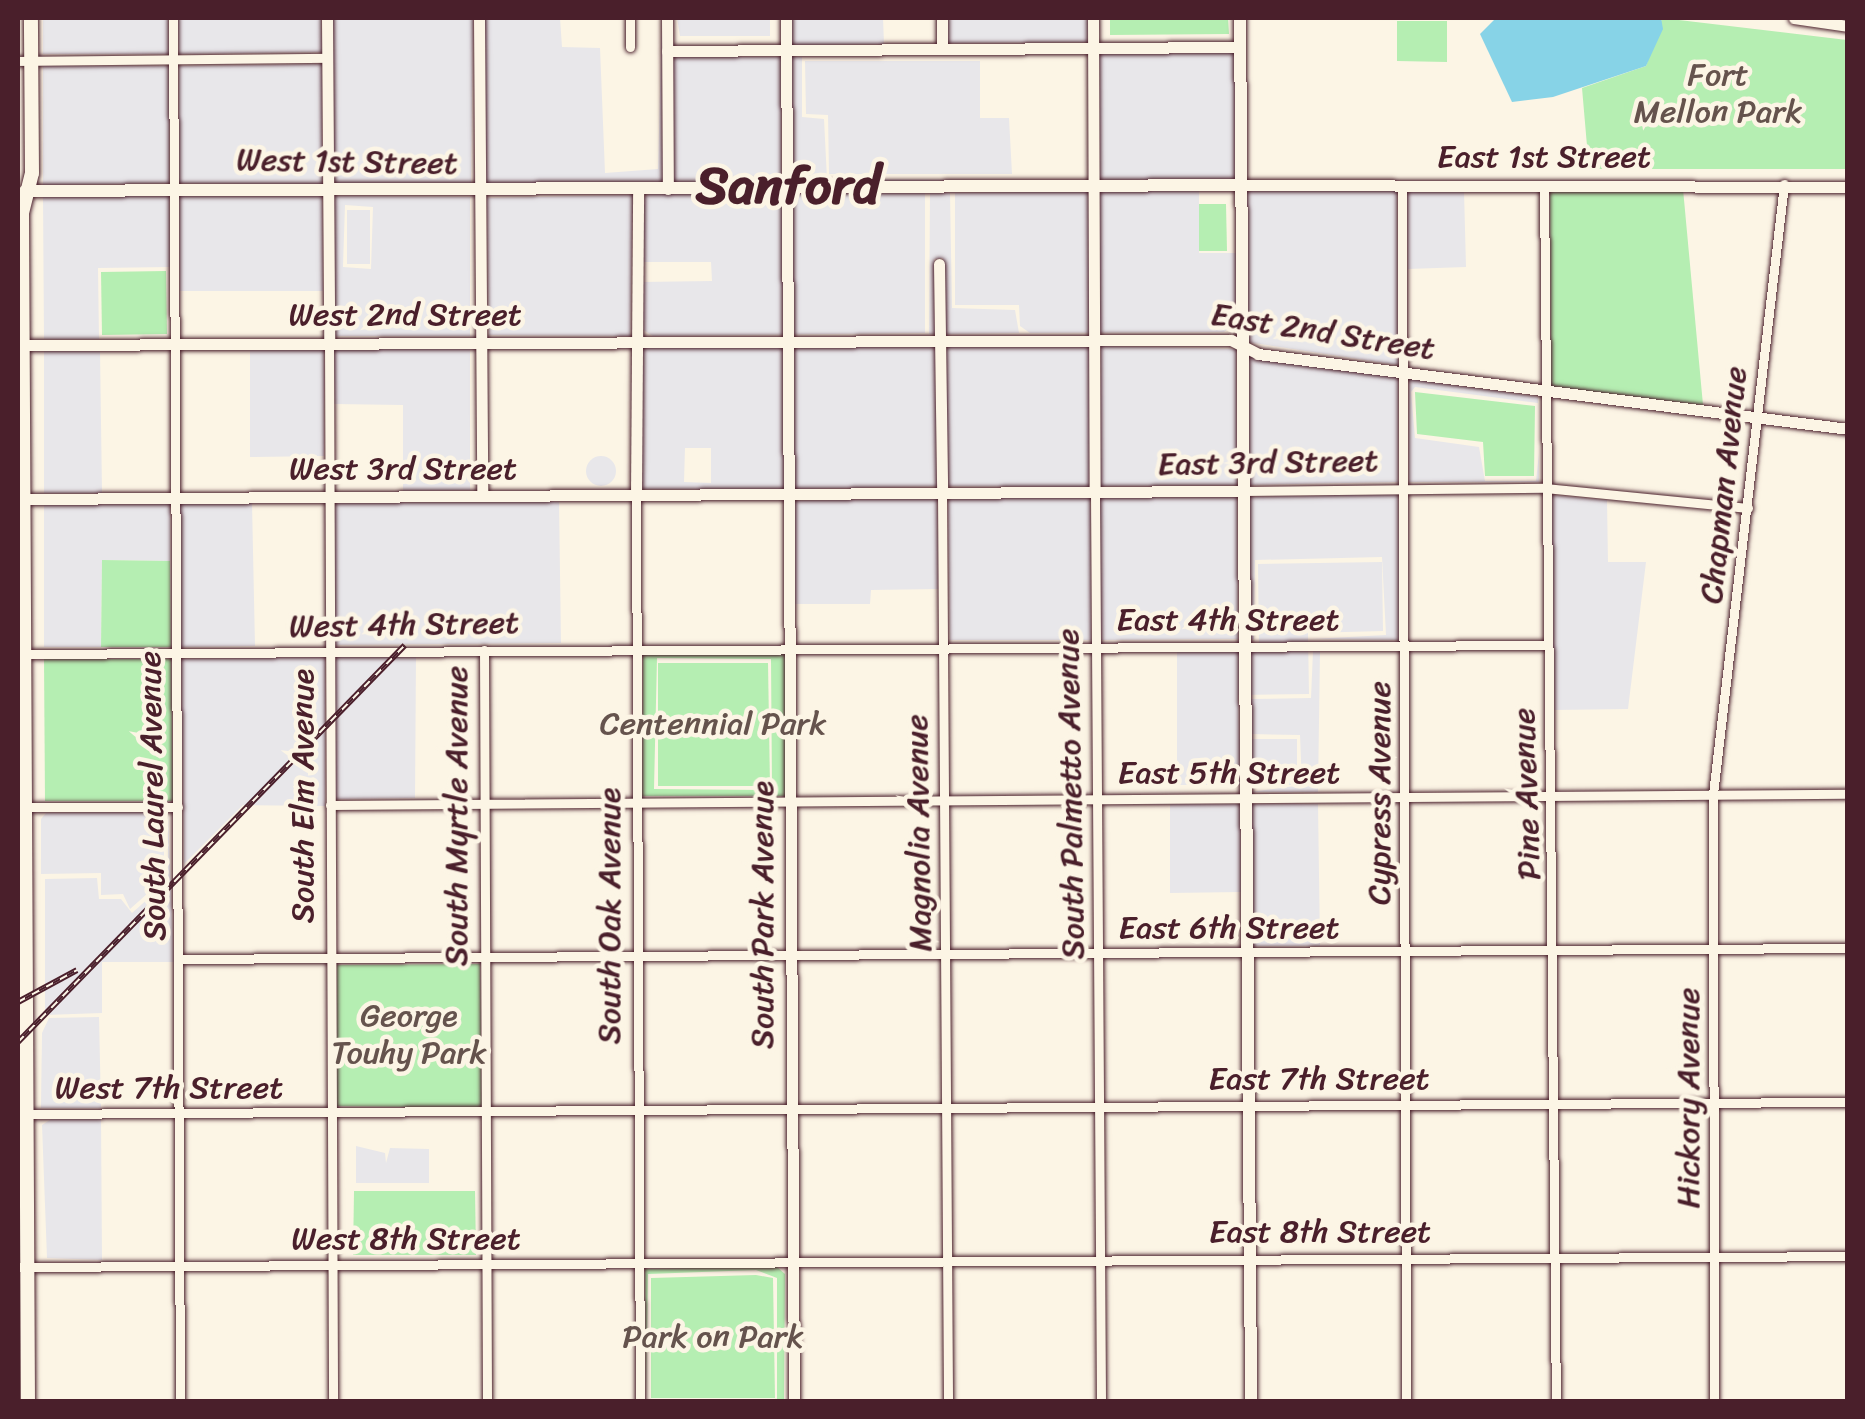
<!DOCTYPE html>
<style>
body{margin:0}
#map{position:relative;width:1865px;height:1419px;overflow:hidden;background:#fcf5e5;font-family:Sriracha,sans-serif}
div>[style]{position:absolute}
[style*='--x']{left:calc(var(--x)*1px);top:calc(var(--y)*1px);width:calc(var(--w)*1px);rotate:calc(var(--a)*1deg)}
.built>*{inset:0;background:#e8e7ea}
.round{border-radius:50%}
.green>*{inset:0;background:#b5eeb2}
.water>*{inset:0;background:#87d3e7}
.roads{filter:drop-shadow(0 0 2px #4a1f2b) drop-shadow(0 0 2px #4a1f2b)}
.minor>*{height:9px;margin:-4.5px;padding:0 4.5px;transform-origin:4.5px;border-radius:4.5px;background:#fcf5e5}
.tertiary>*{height:11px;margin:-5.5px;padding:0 5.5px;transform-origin:5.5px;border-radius:5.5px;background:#fcf5e5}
.secondary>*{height:12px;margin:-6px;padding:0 6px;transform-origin:6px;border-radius:6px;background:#fcf5e5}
.primary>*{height:14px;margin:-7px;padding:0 7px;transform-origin:7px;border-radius:7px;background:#fcf5e5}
.rail>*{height:6px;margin-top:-3px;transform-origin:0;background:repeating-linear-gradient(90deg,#fcf5e5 0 8px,#4a1f2b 0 16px);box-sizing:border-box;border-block:2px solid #4a1f2b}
span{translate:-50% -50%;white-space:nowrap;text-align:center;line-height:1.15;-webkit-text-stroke:9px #fcf5e5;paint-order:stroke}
.park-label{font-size:32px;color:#65534d}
.street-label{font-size:32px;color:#4a1f2b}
.town-label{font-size:52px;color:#4a1f2b;font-weight:700}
.frame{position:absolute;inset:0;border:20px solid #4a1f2b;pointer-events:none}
</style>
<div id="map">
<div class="built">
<div style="clip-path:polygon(43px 18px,168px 18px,169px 54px,43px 54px)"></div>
<div style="clip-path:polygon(178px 18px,321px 18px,322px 52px,179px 54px)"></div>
<div style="clip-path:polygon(332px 18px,473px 18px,471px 185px,332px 185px)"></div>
<div style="clip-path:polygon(484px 18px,560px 18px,562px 47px,600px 48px,605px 173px,658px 169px,662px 18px,663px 183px,482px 185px)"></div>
<div style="clip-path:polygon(677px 18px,770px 18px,770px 36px,680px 36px)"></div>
<div style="clip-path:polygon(791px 18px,883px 18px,884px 44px,791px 45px)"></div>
<div style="clip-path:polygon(947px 18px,1088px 18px,1088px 42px,948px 43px)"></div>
<div style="clip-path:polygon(1235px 53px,1236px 179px,1099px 180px,1098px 54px)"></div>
<div style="clip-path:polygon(673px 57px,781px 57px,781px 182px,673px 183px)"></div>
<div style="clip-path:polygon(791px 57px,802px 57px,802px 117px,824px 119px,827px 179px,1011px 180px,792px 182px)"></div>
<div style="clip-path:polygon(805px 61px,980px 61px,980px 118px,1009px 118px,1012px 174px,829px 174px,828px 115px,806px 114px)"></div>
<div style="clip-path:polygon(322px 64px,322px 185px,179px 183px,179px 66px)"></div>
<div style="clip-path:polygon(43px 66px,169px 66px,169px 183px,43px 185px)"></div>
<div style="clip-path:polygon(1199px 190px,1199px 253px,1236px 253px,1236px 323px,1224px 332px,1030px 333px,1020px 326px,1019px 305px,955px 305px,955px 193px)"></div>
<div style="clip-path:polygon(1246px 191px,1397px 191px,1398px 365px,1247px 342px)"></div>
<div style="clip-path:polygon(1407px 191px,1464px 191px,1466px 267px,1408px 269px)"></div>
<div style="clip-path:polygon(925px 192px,925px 333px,653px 336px,642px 329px,641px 282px,712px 281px,711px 262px,642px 262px,643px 199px,649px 194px)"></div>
<div style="clip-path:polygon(930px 193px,950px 193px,952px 308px,1015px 310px,1019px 333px,945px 334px,943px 258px,934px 259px,935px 334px,929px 334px)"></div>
<div style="clip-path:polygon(169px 195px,170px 267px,98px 268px,99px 339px,44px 339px,43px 197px)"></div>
<div style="clip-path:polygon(179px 195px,322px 196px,323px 291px,180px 291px)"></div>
<div style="clip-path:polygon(633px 195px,630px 336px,489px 335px,487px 198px)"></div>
<div style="clip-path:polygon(evenodd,332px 196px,470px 197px,470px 336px,334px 336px,332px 196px,345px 205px,373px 207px,371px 269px,343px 267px,345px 205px)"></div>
<div style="clip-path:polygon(347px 210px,370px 210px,370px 264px,347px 264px)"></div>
<div style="clip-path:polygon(935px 346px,937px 486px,794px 489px,793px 347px)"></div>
<div style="clip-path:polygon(945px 346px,1091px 346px,1090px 487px,948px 486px)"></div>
<div style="clip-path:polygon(1101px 346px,1236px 349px,1237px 485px,1100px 486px)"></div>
<div style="clip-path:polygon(evenodd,641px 347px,783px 347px,784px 489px,641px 489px,641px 347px,685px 448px,711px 448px,711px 483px,684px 482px,685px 448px)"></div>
<div style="clip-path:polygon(324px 348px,324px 456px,250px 457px,250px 349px)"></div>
<div style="clip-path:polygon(334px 348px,470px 348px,470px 490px,403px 491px,403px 405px,334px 404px)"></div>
<div style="clip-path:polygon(44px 351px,100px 351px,102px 493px,44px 493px)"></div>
<div style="clip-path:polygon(1247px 355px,1398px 377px,1398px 482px,1248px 485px)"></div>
<div style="clip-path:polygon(1409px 379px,1538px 397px,1538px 403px,1415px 387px,1411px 392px,1415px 438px,1479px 447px,1485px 481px,1536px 481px,1539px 453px,1539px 482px,1409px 482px)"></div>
<div class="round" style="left:586px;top:456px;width:30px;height:30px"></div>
<div style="clip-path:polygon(1398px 494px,1400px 640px,1312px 639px,1386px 635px,1382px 557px,1255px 560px,1254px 639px,1248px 639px,1248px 497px)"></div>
<div style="clip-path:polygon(1550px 495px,1607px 500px,1608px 562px,1646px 562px,1628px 709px,1554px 710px)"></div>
<div style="clip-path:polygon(1237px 497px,1238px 639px,1101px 640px,1100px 498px)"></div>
<div style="clip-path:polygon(937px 498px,939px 589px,871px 590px,870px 604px,795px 604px,794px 501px)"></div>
<div style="clip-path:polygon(948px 498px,1090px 498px,1091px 640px,950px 640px)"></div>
<div style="clip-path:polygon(559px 502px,561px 643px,335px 645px,334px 503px)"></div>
<div style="clip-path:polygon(252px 503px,255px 646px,181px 647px,180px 504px)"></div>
<div style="clip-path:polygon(170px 504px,170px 561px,102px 560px,101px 647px,44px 647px,44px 505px)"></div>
<div style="clip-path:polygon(1382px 562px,1383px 631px,1308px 633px,1309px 694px,1238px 695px,1239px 739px,1297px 739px,1297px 785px,1177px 785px,1177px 650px,1259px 651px,1258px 564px)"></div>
<div style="clip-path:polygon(1313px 651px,1320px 651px,1318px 792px,1251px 792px,1302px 785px,1300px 735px,1250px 734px,1249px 699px,1311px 698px)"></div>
<div style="clip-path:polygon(416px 656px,415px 798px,335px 799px,335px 657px)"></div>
<div style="clip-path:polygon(325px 657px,325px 806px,243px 805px,184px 864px,181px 659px)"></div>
<div style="clip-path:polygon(1170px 804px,1240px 804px,1241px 892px,1170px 893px)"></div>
<div style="clip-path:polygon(1251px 804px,1318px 804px,1320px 946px,1252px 946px)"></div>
<div style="clip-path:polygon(164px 812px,164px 879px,130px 909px,123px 894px,101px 895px,101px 873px,41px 874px,41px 819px,46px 813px)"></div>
<div style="clip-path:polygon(168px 813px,174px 962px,102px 962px,102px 1013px,45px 1015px,45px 879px,97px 878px,99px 899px,121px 899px,132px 913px,168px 881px)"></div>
<div style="clip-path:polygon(99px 1017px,101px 1108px,41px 1108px,42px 1033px,49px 1018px)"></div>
<div style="clip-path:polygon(101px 1117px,102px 1260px,47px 1258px,42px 1125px,53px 1118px)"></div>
<div style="clip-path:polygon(356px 1146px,385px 1153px,386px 1163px,390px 1148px,429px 1149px,429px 1183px,356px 1183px)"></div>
</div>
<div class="green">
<div style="clip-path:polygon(1110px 18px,1228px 18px,1229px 34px,1110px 35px)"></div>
<div style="clip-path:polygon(1662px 18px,1847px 40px,1847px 169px,1589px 169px,1582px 88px,1646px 66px)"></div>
<div style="clip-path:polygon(1397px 21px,1447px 21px,1447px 62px,1397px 61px)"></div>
<div style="clip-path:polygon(1683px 189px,1703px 405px,1551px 387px,1550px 190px)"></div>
<div style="clip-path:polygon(1199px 204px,1226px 204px,1227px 251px,1199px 251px)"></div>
<div style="clip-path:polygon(166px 271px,167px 334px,102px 335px,101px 272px)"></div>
<div style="clip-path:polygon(1415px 392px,1535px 406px,1534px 476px,1485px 476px,1483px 442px,1417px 434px)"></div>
<div style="clip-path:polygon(102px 560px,170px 561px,171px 647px,101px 647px)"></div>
<div style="clip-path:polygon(evenodd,643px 654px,785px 654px,785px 796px,642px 796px,643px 654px,657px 658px,771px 659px,772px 790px,654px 789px,657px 658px)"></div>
<div style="clip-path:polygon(44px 659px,171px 659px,173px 801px,45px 801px)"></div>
<div style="clip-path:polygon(658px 663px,768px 663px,770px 786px,658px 786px)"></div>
<div style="clip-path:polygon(480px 964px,482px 1108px,336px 1106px,337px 965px)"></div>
<div style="clip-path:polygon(354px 1191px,475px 1191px,476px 1255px,353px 1255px)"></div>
<div style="clip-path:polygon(776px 1266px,785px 1274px,784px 1401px,777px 1401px,777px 1278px,756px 1270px,648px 1274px,646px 1401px,645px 1269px)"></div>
<div style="clip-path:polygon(756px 1275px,773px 1278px,775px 1398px,651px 1398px,651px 1278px)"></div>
</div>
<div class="water">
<div style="clip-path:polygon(1496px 18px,1661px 18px,1663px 29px,1646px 66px,1553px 97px,1512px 102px,1480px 34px)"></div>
</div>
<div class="roads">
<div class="minor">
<div style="--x:173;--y:18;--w:1384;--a:89.71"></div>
<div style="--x:630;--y:18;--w:29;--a:90"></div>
<div style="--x:18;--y:61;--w:310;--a:-0.6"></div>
<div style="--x:1402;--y:185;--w:1217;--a:89.81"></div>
<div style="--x:1544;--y:185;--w:1217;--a:89.44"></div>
<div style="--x:329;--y:342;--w:1060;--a:89.78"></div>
<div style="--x:1243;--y:491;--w:302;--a:-0.6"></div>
<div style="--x:1545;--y:488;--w:204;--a:5.6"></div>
<div style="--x:942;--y:492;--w:910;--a:89.62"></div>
<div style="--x:1095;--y:493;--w:909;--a:89.62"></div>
<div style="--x:636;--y:495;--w:907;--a:89.75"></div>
<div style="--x:484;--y:650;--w:752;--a:89.77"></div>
<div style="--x:24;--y:654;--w:1522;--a:-0.34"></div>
<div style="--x:330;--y:805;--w:1518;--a:-0.42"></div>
<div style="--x:18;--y:807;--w:160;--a:0"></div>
<div style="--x:180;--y:959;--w:1668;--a:-0.38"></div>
<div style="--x:28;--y:1114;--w:1820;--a:-0.38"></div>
<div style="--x:18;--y:1267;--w:1830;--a:-0.34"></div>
<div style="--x:1714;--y:1402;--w:608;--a:-90.09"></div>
<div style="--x:1713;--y:794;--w:614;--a:-83.36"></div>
</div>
<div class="tertiary">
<div style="--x:327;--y:18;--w:324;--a:89.6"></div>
<div style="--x:479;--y:18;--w:478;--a:89.6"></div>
<div style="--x:667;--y:18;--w:171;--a:89.7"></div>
<div style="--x:786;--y:18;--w:1384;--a:89.67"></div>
<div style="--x:942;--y:18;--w:31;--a:90"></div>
<div style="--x:1093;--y:18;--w:475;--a:89.8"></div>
<div style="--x:1794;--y:18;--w:55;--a:8.4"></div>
<div style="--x:667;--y:51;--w:573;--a:-0.4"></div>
<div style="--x:1241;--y:185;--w:607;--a:0.19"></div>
<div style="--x:939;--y:264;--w:228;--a:89.2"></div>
<div style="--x:22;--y:345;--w:1209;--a:-0.24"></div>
<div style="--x:1231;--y:340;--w:30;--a:27"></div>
<div style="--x:1258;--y:354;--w:595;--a:7.24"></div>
<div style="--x:636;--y:495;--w:306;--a:-89.6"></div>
<div style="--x:23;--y:499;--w:1220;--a:-0.38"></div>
</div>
<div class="secondary">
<div style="--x:1240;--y:18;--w:1384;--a:89.54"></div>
<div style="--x:25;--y:191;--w:1216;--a:-0.28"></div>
</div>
<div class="primary">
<div style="--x:28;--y:1402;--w:1189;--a:-90.29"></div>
<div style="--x:22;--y:213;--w:41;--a:-76"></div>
<div style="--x:32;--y:173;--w:155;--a:-90.4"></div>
</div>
</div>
<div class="rail">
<div style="--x:18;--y:1002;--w:67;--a:-28.5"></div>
<div style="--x:18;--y:1042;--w:554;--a:-45.73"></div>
</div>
<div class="park-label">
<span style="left:1718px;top:94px">Fort<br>Mellon Park</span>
<span style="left:713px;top:724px">Centennial Park</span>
<span style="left:409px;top:1035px">George<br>Touhy Park</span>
<span style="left:713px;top:1337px">Park on Park</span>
</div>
<div class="street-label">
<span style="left:1544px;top:157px">East 1st Street</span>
<span style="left:347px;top:162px;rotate:1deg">West 1st Street</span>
<span style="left:405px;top:315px">West 2nd Street</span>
<span style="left:1323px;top:332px;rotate:9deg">East 2nd Street</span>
<span style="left:1268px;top:463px;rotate:-1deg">East 3rd Street</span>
<span style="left:403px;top:469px">West 3rd Street</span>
<span style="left:1724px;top:485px;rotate:-84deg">Chapman Avenue</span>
<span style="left:1228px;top:620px">East 4th Street</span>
<span style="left:404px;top:625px;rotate:-1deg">West 4th Street</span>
<span style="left:1229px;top:773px">East 5th Street</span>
<span style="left:1380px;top:793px;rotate:-90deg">Cypress Avenue</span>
<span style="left:1071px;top:794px;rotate:-91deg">South Palmetto Avenue</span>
<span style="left:1527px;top:794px;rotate:-92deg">Pine Avenue</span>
<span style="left:153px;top:796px;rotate:-91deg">South Laurel Avenue</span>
<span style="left:303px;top:796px;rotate:-90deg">South Elm Avenue</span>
<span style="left:457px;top:816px;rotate:-90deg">South Myrtle Avenue</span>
<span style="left:919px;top:833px;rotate:-91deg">Magnolia Avenue</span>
<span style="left:763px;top:915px;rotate:-90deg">South Park Avenue</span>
<span style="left:610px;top:916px;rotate:-90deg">South Oak Avenue</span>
<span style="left:1229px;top:928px">East 6th Street</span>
<span style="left:1319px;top:1079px">East 7th Street</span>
<span style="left:169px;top:1088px">West 7th Street</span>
<span style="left:1689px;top:1098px;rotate:-90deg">Hickory Avenue</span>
<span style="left:1320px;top:1232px">East 8th Street</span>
<span style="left:406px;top:1239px">West 8th Street</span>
</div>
<div class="town-label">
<span style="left:788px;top:187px">Sanford</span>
</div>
<div class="frame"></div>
</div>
